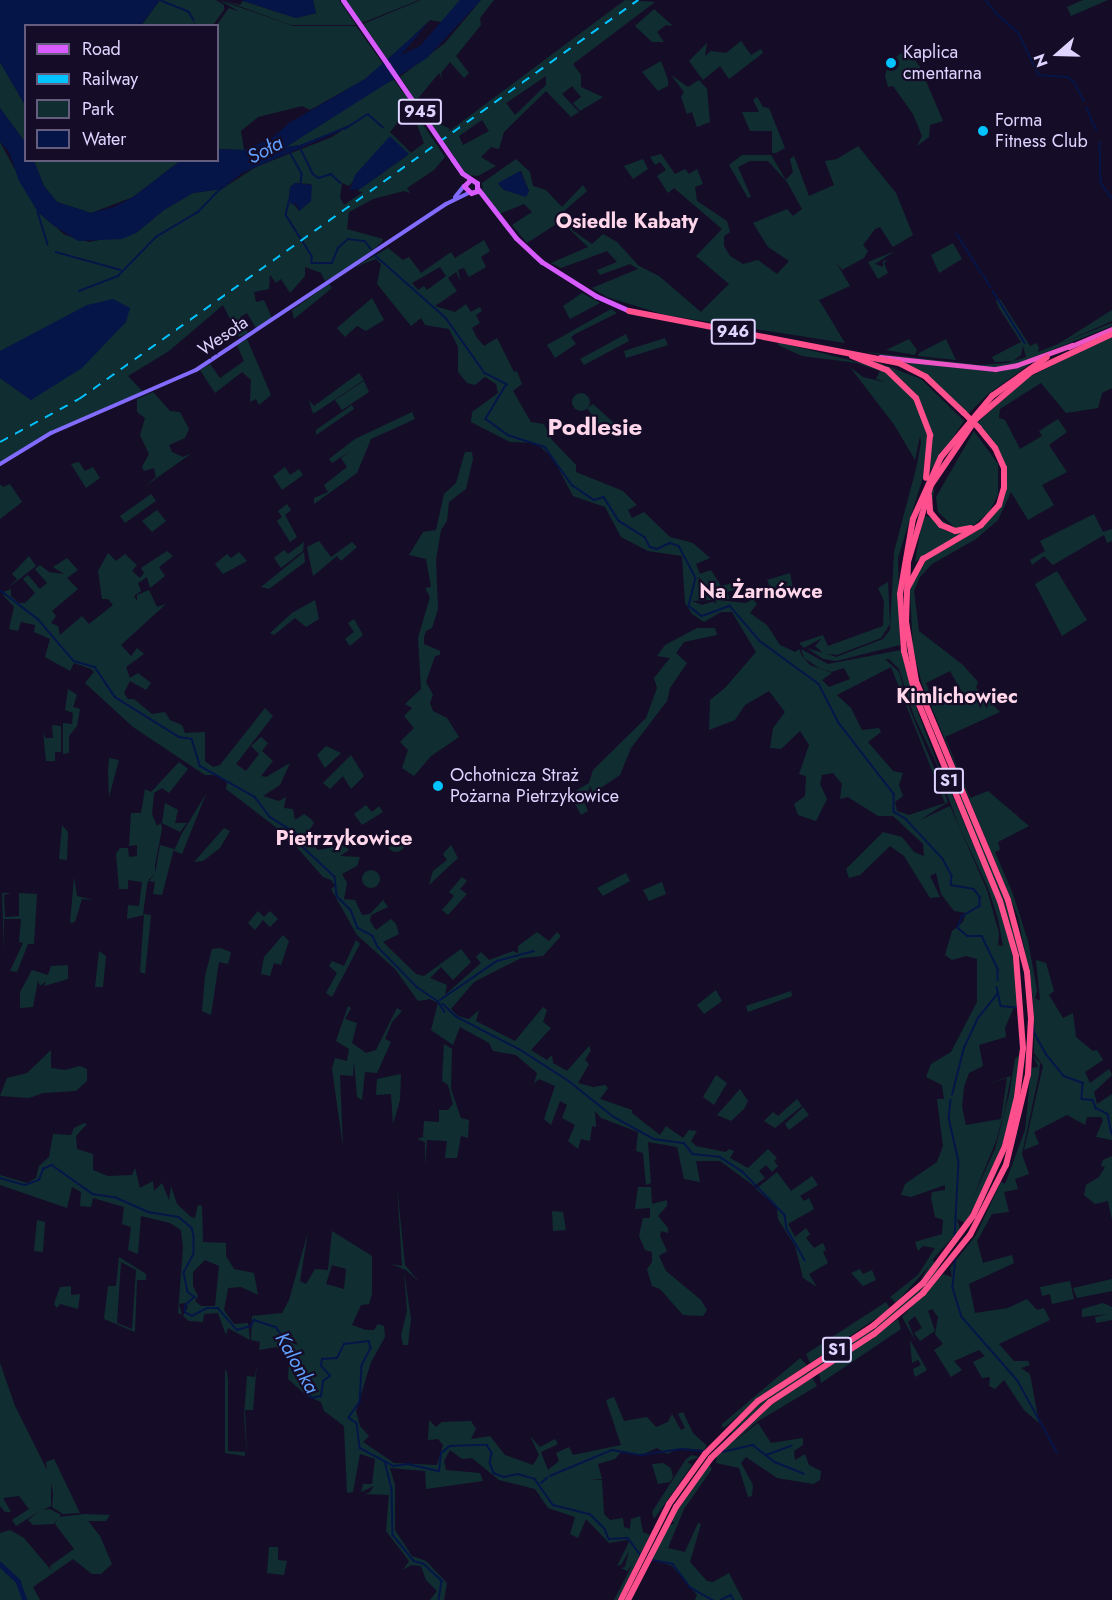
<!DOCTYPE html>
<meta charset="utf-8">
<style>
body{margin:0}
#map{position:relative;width:1112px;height:1600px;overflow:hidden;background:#150d27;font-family:Jost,sans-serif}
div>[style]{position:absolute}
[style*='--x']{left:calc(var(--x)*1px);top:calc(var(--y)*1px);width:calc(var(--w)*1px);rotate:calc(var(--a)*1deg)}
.green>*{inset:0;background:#102e32}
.round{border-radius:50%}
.water>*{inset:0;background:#061548}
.stream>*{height:1.5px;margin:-0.75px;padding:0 0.75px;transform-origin:0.75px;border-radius:0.75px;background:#061548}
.river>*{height:4.5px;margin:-2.25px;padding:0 2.25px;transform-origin:2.25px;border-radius:2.25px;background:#061548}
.secondary>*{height:4px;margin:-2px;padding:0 2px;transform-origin:2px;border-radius:2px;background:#826bff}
.primary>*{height:5px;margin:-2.5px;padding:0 2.5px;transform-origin:2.5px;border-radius:2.5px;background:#d75bff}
.trunk>*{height:5px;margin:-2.5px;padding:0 2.5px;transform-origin:2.5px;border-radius:2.5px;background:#eb55c6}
.motorway>*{height:6px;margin:-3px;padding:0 3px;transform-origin:3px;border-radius:3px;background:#ff4f8c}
.rail>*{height:1.5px;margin-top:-0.75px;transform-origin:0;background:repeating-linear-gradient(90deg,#00c3ff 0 9px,transparent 0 17px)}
.primary-bridge>*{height:5px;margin:-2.5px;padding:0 2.5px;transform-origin:2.5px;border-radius:2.5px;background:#d75bff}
.motorway-bridge>*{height:6px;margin:-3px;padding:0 3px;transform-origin:3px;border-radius:3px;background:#ff4f8c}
.dots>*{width:16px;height:16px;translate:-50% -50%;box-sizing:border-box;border:3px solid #150d27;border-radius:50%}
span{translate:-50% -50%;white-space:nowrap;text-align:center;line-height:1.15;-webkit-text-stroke:4.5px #150d27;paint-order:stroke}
.shield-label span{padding:2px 4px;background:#150d27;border:2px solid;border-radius:4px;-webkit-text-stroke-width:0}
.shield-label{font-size:16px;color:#ded4ff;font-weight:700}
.poi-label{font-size:18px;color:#ded4ff}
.left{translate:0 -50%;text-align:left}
.street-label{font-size:18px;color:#ded4ff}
.water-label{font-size:20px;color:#62a1ff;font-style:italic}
.neighbourhood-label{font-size:20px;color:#ffd6ea;font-weight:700}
.quarter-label{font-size:21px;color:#ffd6ea;font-weight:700}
.district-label{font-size:24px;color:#ffd6ea;font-weight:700}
.legend{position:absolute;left:24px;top:24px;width:195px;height:138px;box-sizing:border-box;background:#150d27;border:2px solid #655d7d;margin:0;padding:8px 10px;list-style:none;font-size:18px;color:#ded4ff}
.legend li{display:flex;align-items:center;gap:12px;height:30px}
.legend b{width:30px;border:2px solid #655d7d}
.north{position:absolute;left:1028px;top:24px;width:60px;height:60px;-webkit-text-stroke:4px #150d27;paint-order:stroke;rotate:250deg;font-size:16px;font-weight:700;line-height:24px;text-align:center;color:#ded4ff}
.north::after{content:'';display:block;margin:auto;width:21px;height:27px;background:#ded4ff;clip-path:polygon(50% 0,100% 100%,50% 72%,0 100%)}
</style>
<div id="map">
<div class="green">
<div style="clip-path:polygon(160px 0,216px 0,224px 5px,224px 10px,213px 25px,196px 25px,193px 20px,195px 25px,141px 26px)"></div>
<div style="clip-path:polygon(219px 0,293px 26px,356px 26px,383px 64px,365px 79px,310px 110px,302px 106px,258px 117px,241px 131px,244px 150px,218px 149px,216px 26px,229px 8px,240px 12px)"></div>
<div style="clip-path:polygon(223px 0,240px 5px,243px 1px,296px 18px,316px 13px,313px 0,339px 0,356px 25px,291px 25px)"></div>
<div style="clip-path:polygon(346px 0,419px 0,362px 23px)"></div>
<div style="clip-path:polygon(421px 0,460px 0,442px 22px,430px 20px,388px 60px,363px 24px)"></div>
<div style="clip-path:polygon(evenodd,481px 0,494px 0,480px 18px,481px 25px,456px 56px,469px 73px,464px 78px,450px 62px,441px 73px,442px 79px,439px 73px,411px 107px,445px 157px,434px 170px,407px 188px,410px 193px,404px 191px,373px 199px,349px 212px,347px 229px,383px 239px,382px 242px,355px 265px,325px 281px,321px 273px,305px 267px,305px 276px,290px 293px,281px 279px,276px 283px,270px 275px,269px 289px,254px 292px,256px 302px,264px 300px,272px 318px,257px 330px,247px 313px,240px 317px,248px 333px,239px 337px,223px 305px,169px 351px,128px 376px,144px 393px,46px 435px,0 464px,0 378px,31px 400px,126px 322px,0 351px,0 142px,38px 212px,65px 235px,89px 242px,136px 233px,164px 210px,193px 193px,222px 189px,256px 167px,332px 137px,347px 127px,300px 145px,286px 147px,386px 83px,394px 80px,404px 94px,409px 90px,400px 77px,445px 43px,481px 0,402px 117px,414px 117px,424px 143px,411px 153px,390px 132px,402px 117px,481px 0,390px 137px,408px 155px,357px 191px,363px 192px,344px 205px,340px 198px,342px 183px,349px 186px,390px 137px,481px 0,295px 183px,311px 184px,311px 201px,299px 211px,289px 198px,290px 187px,295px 183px)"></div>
<div style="clip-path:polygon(evenodd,625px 0,655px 2px,573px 64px,581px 75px,581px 87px,603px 97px,580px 111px,573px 103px,581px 97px,572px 86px,562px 94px,579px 112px,571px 117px,546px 91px,504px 132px,499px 149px,491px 147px,481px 157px,496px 166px,478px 176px,467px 175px,429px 120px,438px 119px,438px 123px,450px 129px,448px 132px,625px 0,546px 76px,546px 85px,515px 115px,506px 103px,546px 76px,625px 0,482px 120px,489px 131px,463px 145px,459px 136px,482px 120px)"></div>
<div style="clip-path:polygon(1083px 0,1108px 0,1071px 16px,1067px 7px)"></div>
<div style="clip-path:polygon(654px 9px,673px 26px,666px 25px,657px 32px,664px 42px,652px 42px,635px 26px)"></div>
<div style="clip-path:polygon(741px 41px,751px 55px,761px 49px,763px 53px,729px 79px,720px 66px,703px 80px,689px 61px,707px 43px,705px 56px,711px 51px,726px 53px)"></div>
<div style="clip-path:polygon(907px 49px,920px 67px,943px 121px,930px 125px,929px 137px,917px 146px,922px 136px,913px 114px,893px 86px,888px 87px,885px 76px,888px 63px)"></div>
<div style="clip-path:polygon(661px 61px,668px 80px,668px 86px,658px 91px,642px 72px)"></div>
<div style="clip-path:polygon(0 62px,25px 105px,25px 142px,0 108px)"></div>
<div style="clip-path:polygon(671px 75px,688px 87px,699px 80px,707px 89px,710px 122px,697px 127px,692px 112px,687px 114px,681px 97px,684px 92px)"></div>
<div style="clip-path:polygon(757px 97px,763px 107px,769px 108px,785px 148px,776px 153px,772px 153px,772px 131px,750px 131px,742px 112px,759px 112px,753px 100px)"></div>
<div style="clip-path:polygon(evenodd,858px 146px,896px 193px,913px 235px,893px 247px,880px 227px,875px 229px,863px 245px,868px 251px,864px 258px,842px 270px,836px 262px,850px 286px,819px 300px,845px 343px,665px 315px,607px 297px,592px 288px,638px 269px,630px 264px,600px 275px,597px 270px,617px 262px,607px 251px,561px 268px,551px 263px,588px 247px,561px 221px,527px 243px,512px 225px,532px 212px,524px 204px,499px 214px,483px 194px,482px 183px,516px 159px,530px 172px,533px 186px,546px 190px,562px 207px,583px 185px,587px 191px,564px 211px,572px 220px,572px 230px,592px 244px,603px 234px,617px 242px,639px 266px,659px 276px,701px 312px,729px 284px,696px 256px,722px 229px,674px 188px,668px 193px,657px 176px,666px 170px,660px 162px,655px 165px,650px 157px,661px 154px,675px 174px,685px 169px,689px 174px,697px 169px,703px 184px,695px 187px,697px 201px,727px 221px,730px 232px,724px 236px,724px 246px,730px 256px,743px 264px,758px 260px,777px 274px,789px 261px,768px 247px,753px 223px,787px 209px,793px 216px,802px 209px,787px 182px,768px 161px,750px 161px,738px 167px,751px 197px,748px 198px,729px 165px,742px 155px,771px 155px,786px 180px,793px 172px,790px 159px,794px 156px,809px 196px,834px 185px,825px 161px,837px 159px,858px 146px,521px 171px,529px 191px,526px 195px,504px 190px,499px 185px,521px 171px)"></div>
<div style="clip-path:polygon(643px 159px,648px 169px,633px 179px,624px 166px)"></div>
<div style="clip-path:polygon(34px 161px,180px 161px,133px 197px,91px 213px,57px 202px,44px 186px)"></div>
<div style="clip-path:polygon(evenodd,484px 240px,490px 251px,481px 257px,486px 267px,469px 277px,464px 268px,458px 270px,461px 282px,456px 272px,448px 278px,457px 291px,435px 306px,455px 312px,466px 304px,471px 312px,480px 307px,482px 311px,476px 315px,480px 323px,472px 328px,477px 338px,484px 346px,497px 338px,514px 372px,517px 371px,522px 384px,513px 391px,531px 422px,544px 424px,552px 440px,576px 465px,576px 472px,623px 491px,637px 505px,628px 510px,632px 518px,644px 512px,670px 537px,693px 543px,710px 558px,696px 564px,700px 574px,711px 570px,721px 586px,736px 582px,741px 588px,727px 592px,730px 599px,692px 601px,702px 605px,718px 600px,746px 603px,753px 599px,757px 604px,750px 613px,767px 625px,780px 645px,795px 652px,799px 649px,802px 656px,810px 665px,832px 673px,822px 680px,829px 687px,850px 679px,844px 668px,831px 672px,819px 668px,804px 658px,801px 649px,828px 664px,901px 650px,918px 713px,941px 773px,914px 716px,899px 669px,889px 659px,885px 659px,899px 672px,910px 710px,948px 802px,920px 820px,950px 806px,987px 890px,999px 933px,998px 945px,1003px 946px,998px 919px,988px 888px,959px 826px,941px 778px,944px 776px,1001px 910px,1015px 966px,1020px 1007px,1014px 1007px,1005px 1028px,1006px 1037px,979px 1045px,983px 1066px,969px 1073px,964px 1087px,962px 1107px,966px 1125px,1001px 1119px,1007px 1078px,987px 1084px,1011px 1076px,1004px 1113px,996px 1141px,972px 1200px,995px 1149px,1009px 1095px,1015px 1059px,1020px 1054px,1016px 1093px,1003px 1143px,978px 1200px,965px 1223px,957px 1219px,960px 1229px,933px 1259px,935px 1265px,920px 1281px,929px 1266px,896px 1303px,890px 1297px,918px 1275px,935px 1248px,923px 1246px,918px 1251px,915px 1242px,942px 1234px,943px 1220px,935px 1217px,931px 1198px,932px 1192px,945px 1190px,945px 1185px,911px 1197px,901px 1195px,905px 1184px,937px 1162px,943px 1146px,937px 1099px,944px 1099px,942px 1085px,926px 1077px,931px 1064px,951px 1052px,977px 1002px,977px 959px,966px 956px,952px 960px,945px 955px,952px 931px,963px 922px,966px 913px,954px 911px,941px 894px,936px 873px,930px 876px,940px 897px,930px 898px,904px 856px,890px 846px,860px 875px,849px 878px,846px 869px,883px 832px,902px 837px,914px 852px,924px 856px,923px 844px,893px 816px,878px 816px,848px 797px,840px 799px,842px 784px,833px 773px,822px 775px,820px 784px,827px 799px,816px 821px,798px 815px,794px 804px,805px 796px,806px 776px,799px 774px,809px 745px,800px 731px,781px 749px,770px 748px,773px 728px,785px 712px,769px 691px,745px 705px,735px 720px,709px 730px,710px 700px,725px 688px,756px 652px,732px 612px,721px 612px,704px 622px,692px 614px,685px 603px,682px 556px,648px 551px,621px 537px,605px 507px,573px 496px,553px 458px,536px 443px,510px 442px,471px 422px,472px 412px,498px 393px,496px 384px,485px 377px,475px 385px,467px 383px,458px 372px,458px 347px,449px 329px,425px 325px,421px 318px,411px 326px,377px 284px,381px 264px,376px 259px,355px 267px,388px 248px,403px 260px,409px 257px,421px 273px,451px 252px,455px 258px,484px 240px,440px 267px,446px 276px,427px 290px,424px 286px,418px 290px,412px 283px,440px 267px,484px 240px,891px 667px,945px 803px,909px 815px,897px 811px,895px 802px,903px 796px,899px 785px,903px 773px,893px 771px,868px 742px,881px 732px,879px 728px,862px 730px,851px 708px,837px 695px,891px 667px)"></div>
<div style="clip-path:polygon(953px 243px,962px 259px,939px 273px,931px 255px)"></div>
<div style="clip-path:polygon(895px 251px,875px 264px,883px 267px,883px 261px,888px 260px,884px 263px,888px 273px,878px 279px,868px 262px)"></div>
<div style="clip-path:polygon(329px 284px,332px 288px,294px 319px,292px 310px)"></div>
<div style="clip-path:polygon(582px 293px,600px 303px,570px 319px,563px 306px)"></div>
<div style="clip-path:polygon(372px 298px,384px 320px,366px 331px,357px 326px,345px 337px,337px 328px)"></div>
<div style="clip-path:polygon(1000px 299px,1030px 346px,1036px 343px,1039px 347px,1038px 352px,1112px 323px,1112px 326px,1017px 364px,994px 368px,881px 355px,866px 352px,980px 365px,1007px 363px,1026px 357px,1023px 346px,1021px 355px,1013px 361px,995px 362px,992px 357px,1021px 342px,999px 308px,996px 301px)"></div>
<div style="clip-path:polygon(611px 309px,617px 313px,575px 334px,571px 337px,576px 344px,555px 358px,547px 345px)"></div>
<div style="clip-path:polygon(1112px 310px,1112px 321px,1055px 346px)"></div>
<div style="clip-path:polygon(626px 334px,629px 341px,584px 365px,580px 359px)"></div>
<div style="clip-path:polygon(evenodd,1112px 336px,1112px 388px,1102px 393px,1098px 408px,1066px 413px,1041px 383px,1000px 409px,999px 418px,1005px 420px,1020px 449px,1042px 436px,1039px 431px,1058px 419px,1067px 432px,1049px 445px,1067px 472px,1042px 485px,1054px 505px,1028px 520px,1011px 492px,998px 520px,976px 539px,932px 564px,920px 577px,914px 591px,919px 631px,963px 665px,978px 682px,976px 688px,1000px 712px,945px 737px,970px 798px,988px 791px,1029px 826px,998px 842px,1000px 850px,995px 852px,1013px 894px,1028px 941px,1037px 990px,1035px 999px,1040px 1000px,1036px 960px,1046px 963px,1054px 991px,1049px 995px,1063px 1018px,1073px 1013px,1076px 1037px,1093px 1051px,1097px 1050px,1103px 1060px,1085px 1072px,1090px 1083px,1109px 1069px,1112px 1075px,1094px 1092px,1097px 1104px,1112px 1094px,1112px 1140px,1096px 1137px,1103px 1120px,1101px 1117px,1087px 1117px,1085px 1125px,1067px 1115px,1034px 1132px,1039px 1144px,1024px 1150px,1043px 1066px,1034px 1053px,1033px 998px,1027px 962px,1018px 917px,922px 684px,913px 649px,910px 590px,923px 561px,982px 528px,1001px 505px,1004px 463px,996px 445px,977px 423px,1027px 378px,1112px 336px,950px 671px,962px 692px,935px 706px,926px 683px,950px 671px)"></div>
<div style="clip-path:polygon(665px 338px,668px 345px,626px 358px,624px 351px)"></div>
<div style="clip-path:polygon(247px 339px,271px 395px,259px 405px,256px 399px,250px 402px,251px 380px,242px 372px,215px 393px,200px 370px,210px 364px,220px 378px,244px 361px,237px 345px)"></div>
<div style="clip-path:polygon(909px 339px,917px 350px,915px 355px,886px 350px)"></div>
<div style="clip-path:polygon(946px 339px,956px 360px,918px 356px,919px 353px)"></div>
<div style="clip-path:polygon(778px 342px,881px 368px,914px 397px,928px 434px,923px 477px,898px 558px,900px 645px,836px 661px,823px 659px,807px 648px,836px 657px,883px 639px,890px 630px,894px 552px,917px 465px,921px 442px,920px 436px,915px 460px,895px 426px,850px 367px,863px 377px,884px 382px,902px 403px,883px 381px,876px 379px,880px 371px,857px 363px,802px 356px,778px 345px)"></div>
<div style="clip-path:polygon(874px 361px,921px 379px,964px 421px,928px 474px,932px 443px,913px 392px,894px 373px)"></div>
<div style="clip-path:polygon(899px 361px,988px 371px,1033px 362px,988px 394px,968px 414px,947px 393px)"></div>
<div style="clip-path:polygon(359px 373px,364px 380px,313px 414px,309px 400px,314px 406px)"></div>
<div style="clip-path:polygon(364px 381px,369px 392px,342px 410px,335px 400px)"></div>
<div style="clip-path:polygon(153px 392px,170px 411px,180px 412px,189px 429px,185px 438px,169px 445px,172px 452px,183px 457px,192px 453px,144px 487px,156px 477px,154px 468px,144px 471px,142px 467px,149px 454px,140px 435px,145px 418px,137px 412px,137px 399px)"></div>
<div class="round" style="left:572px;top:393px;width:18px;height:18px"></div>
<div style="clip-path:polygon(593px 404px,614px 423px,595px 434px,581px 422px,592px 415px,587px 408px)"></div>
<div style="clip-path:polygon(352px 405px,354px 409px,316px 435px,316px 430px)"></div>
<div style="clip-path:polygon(412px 412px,415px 419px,371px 439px,357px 473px,314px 504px,314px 498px,328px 492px,324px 485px,347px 467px,341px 458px,353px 449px,332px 463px,329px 459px,355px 439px)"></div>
<div style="clip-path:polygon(974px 431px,998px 464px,998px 495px,989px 512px,975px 524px,964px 529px,951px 528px,939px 522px,932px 512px,930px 499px,932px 492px,935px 487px,932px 503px,935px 516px,955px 528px,938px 512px,936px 497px)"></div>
<div style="clip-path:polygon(465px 452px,472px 452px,473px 459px,466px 489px,449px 502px,447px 521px,441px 530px,436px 560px,438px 609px,432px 628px,426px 631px,424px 637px,424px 644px,440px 651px,440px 655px,435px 656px,426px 682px,433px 695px,430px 703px,433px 711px,447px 718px,459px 737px,431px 756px,414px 776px,402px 768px,408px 750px,400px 742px,414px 728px,404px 716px,412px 708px,405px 704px,421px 689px,418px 638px,430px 597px,425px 588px,431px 587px,426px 559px,409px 555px,423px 532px,436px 530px,444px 494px,456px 483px)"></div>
<div style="clip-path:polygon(79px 462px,85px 471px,93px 467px,100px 478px,86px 488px,71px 464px)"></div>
<div style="clip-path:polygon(285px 467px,290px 475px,299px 469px,303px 475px,282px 490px,273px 476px)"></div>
<div style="clip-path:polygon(0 484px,3px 487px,10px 484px,22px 502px,0 519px)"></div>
<div style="clip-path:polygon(151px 494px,156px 501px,125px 523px,120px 516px)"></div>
<div style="clip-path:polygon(287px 504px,291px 510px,285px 515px,297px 537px,290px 542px,277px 521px,282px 517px,278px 511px)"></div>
<div style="clip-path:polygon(157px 510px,166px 521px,152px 532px,142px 521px)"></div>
<div style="clip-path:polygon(1094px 514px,1103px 532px,1112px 529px,1112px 541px,1107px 543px,1104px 535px,1053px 565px,1044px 556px,1032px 565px,1030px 560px,1045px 551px,1040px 541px)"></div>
<div style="clip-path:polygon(923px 516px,930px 517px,946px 531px,964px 532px,915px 562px)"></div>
<div style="clip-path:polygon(319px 541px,331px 557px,352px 542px,357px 547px,341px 561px,337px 556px,313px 576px,307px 547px)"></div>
<div style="clip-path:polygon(304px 542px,303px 551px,281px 568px,274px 558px,284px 550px,288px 554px)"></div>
<div style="clip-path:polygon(167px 551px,173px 556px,159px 567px,165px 576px,150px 588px,147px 577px,138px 583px,141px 591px,134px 596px,137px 601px,137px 595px,149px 590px,157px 607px,166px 604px,121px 645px,131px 656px,137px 648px,144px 654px,126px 667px,130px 678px,138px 673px,151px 683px,146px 690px,130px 681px,124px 693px,128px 699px,134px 699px,152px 714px,165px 712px,170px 720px,182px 725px,185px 733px,205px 732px,205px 761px,213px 767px,220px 765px,265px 708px,273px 716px,236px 764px,246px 771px,259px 754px,251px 746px,261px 737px,268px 743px,262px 751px,273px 761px,261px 776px,266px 777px,290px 763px,280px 785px,263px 796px,279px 801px,286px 797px,284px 808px,293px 809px,295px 820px,304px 814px,311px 819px,314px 823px,308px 832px,310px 842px,318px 850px,344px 845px,349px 850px,340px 856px,360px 857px,357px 866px,342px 874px,347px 883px,344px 899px,355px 900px,362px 915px,370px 914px,383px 900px,388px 907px,371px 915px,370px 921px,376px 930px,391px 919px,396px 924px,399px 934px,383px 942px,416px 974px,424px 976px,461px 949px,471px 962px,453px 980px,441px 967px,430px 978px,447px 985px,445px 995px,481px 963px,476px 957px,481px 952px,489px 960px,513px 951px,518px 953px,518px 946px,537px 932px,549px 941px,557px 932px,561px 936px,543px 956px,521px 958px,474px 982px,451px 1009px,458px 1016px,469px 1019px,479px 1010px,476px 1021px,515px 1041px,543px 1007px,547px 1010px,543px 1022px,551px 1028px,531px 1050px,547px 1060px,552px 1055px,553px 1063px,567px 1071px,589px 1046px,591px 1050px,585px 1060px,589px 1064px,578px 1083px,593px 1087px,605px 1085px,608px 1088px,600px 1099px,632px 1110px,632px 1113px,660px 1135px,666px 1126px,683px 1138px,689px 1130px,697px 1131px,691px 1141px,696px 1146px,726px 1152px,729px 1149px,734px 1151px,730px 1158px,748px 1168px,768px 1149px,777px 1158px,774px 1161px,778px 1166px,772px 1172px,766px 1165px,759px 1171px,765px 1178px,754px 1186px,720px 1161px,696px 1161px,700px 1182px,684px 1179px,677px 1147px,648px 1142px,651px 1183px,646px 1185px,643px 1153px,636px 1151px,638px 1132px,601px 1118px,595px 1111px,596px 1127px,592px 1126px,590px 1141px,581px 1139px,578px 1149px,568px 1141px,575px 1125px,562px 1118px,567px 1105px,560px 1101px,551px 1125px,544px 1119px,555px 1086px,539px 1079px,534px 1084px,537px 1073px,516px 1055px,493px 1051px,489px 1043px,460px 1027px,453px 1045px,431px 1030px,438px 1003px,430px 999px,418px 1001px,395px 969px,357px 935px,331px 889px,335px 886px,331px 880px,323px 877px,286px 835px,226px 789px,227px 783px,218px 775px,205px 775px,133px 727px,85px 683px,94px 672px,91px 669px,74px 663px,70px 671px,45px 657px,50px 639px,34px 632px,35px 625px,21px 622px,18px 631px,9px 629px,14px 607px,2px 594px,12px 599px,3px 592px,11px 589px,11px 596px,19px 603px,25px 603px,35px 593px,23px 579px,28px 575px,40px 589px,47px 583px,35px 569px,40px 565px,49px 572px,64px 574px,53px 567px,67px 558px,78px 570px,67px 578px,78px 589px,52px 611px,56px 616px,51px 623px,58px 626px,60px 635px,82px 616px,89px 624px,113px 605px,108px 599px,102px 599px,98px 571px,108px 553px,116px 561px,125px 554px,137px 565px,132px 571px,140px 578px,144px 573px,141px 568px)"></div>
<div style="clip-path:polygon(239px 552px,247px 561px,223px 574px,215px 564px,227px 554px,231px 558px)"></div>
<div style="clip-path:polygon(304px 552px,305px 562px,269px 589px,261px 587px)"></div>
<div style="clip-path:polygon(29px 556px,36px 566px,9px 587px,17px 579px,12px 574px)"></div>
<div style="clip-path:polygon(1057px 571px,1087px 620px,1062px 636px,1035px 584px)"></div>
<div style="clip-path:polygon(790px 573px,793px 588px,774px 595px,767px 580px)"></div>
<div style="clip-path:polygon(888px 582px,890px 624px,881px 638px,837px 655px,824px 654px,815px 646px,822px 638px,804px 648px,799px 643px,823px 635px,828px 646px,883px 626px,884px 601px,878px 588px)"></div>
<div style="clip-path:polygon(315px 600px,319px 619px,306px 627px,295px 618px,274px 635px,270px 633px,292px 613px)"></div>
<div style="clip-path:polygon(354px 619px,363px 635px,350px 646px,345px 639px,354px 632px,348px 623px)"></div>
<div style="clip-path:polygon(697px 628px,715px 628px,717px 635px,684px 642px,676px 653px,687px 663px,670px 688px,667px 701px,631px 748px,620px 775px,593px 793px,595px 798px,584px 802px,588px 811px,581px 815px,570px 794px,589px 783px,593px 770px,646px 718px,657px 688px,654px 678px,670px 658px,657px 656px,665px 645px)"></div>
<div style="clip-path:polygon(68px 689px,77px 695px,73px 707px,80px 709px,77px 726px,69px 736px,69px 753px,63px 754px,63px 723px,72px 724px,73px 713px,65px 710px)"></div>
<div style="clip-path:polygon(52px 725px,61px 726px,61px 752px,55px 752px,55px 761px,46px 761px,43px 731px,45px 738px,53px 738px)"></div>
<div style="clip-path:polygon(326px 746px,341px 753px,325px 768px,317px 755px)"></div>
<div style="clip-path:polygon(351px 755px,364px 776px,351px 789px,343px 776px,330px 789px,323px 783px)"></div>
<div style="clip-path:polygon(109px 758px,119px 760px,109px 797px,108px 772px)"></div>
<div style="clip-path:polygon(179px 762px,188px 769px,169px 793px,162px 788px,154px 793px,152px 814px,157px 826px,161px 823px,162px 829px,155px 865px,155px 874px,160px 845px,174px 849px,162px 895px,153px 894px,155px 882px,149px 881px,155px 874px,149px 879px,147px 885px,143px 914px,151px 915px,145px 974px,140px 972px,144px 915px,127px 919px,128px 905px,139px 906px,142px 882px,128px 880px,128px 889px,119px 889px,116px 854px,120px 848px,128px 848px,129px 857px,137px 856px,137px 845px,129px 846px,131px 813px,141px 813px,145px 789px,151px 792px)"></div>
<div style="clip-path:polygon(206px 794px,182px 854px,174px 851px,181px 835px)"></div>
<div style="clip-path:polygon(961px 795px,1003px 893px,1021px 960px,958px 796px)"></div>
<div style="clip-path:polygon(165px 803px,178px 810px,175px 823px,187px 823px,180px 832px,162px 823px)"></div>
<div style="clip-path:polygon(366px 805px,372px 812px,379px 806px,383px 812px,362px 825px,354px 814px)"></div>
<div style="clip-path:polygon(62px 825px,68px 832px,67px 860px,59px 859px)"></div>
<div style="clip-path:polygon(224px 828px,230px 831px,220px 848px,203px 861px,194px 862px)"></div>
<div class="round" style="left:387px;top:834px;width:18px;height:18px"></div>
<div style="clip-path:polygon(451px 845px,458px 858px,429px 885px,433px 871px,447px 860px,443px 854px)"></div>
<div class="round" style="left:362px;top:870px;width:18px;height:18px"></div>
<div style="clip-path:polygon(626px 873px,630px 881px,603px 896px,597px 888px)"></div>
<div style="clip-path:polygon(74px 877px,77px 896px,93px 900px,82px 899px,75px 922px,70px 923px)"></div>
<div style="clip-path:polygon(462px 877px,467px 881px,460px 889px,467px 894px,448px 915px,442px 910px,454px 896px,449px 892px)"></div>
<div style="clip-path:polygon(662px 882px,666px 894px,649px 901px,643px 890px)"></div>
<div style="clip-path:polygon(2px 893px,11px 893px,4px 895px,5px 917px,19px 916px,19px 893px,37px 894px,34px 944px,28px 944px,17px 972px,10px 971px,23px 943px,19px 942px,21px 919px,4px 919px,4px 951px)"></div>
<div style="clip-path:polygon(258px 911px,264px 917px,270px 911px,278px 919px,270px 927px,263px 920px,255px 930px,248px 923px)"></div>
<div style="clip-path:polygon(283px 935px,289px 941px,281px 965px,274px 963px,270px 976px,261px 974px,264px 957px)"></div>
<div style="clip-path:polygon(356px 940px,360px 944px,332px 997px,326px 993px,337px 973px,329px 966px,332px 961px,344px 966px)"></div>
<div style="clip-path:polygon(220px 948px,231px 952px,228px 964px,219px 962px,211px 1015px,202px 1011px,205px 976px,212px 949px)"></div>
<div style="clip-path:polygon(99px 951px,106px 956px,103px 987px,95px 987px)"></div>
<div style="clip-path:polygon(68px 965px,68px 979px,44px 986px,46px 981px,40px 986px,38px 980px,33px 1007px,20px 1008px,20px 992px,32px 970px,48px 975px,51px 966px)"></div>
<div style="clip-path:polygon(716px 990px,722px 1001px,704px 1014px,697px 1005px)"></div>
<div style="clip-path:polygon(791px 991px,792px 996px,748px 1012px,746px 1006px)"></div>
<div style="clip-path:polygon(348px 1006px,351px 1008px,345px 1019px,357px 1023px,352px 1043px,366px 1053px,376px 1050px,397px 1008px,402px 1011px,392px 1022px,385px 1039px,391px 1042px,377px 1073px,365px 1072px,362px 1100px,357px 1097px,354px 1061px,353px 1076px,340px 1075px,343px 1147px,332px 1069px,335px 1058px,347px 1061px,349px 1049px,336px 1041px)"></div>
<div style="clip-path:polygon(444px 1044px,452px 1049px,451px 1089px,461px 1118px,469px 1120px,468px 1138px,461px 1136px,457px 1158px,445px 1158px,447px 1141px,427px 1140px,425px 1166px,425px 1142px,417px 1139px,423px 1137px,424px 1121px,439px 1122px,439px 1110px,448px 1110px,453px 1104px,448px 1085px,442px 1081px)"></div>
<div style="clip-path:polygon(51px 1050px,51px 1068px,65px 1070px,80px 1066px,87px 1069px,87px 1081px,76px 1091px,43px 1093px,29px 1098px,0 1096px,7px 1078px,27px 1073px)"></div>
<div style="clip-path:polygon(1033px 1055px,1040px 1063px,1039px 1074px,1022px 1154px,1029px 1174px,1015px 1179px,1018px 1189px,1004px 1192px,1009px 1212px,992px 1214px,977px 1241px,983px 1263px,1012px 1255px,1014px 1263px,969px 1284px,975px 1313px,1008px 1308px,1027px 1299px,1037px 1310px,1044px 1308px,1050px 1320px,999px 1344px,1014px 1361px,1028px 1361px,1030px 1365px,1021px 1368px,1030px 1374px,1039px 1423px,1024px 1410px,1004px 1380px,995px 1389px,989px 1386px,990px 1377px,982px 1378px,973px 1362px,985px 1356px,979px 1350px,954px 1361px,962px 1370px,951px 1377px,934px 1350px,943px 1344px,935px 1334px,938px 1317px,932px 1309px,928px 1311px,935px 1331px,920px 1341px,914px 1333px,922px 1328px,915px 1316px,908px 1322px,915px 1340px,902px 1317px,943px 1274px,952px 1277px,950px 1268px,976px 1235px,1001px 1182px,1005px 1184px,1025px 1130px,1031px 1068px,1038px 1067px)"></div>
<div style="clip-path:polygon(401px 1074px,400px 1100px,393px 1124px,391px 1094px,376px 1095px,377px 1079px)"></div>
<div style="clip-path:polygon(716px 1075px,727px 1083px,714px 1105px,703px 1097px)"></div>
<div style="clip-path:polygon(740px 1089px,748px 1101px,744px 1109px,731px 1121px,717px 1115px)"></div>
<div style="clip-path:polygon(797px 1099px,802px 1106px,775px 1128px,764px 1121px,773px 1112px,778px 1116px)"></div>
<div style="clip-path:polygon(803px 1107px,809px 1115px,789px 1130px,785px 1124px)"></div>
<div style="clip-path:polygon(evenodd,84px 1123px,87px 1124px,76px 1136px,77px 1149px,93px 1154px,93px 1170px,108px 1176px,132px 1175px,135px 1168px,140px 1188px,153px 1181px,154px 1191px,162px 1183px,169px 1200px,171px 1186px,177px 1204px,191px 1217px,195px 1218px,198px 1205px,202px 1206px,203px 1242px,226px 1243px,226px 1256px,234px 1269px,254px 1273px,258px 1295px,241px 1287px,228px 1288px,224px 1310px,234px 1324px,248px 1323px,250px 1340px,228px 1328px,226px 1335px,218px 1313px,204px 1314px,203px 1322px,189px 1321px,183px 1316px,188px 1307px,185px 1303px,179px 1304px,182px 1315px,178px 1313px,183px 1248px,181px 1230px,170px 1223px,141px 1216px,138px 1254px,128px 1250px,131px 1227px,122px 1224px,124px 1207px,93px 1198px,91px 1207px,80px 1206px,81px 1192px,72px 1187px,67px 1208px,0 1185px,0 1175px,27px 1183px,36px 1178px,39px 1166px,49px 1157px,53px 1134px,71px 1135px,74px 1128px,84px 1123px,205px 1260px,219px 1266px,215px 1306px,201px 1306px,195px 1301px,198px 1296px,193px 1286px,193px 1272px,205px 1260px)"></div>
<div style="clip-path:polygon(1112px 1156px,1112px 1220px,1108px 1201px,1095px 1204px,1084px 1195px,1086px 1185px,1099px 1177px,1105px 1167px,1101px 1166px,1103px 1160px)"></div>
<div style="clip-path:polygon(777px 1172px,791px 1191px,812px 1176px,818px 1185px,800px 1196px,804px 1201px,809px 1198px,814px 1209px,788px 1224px,795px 1237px,806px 1228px,810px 1234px,806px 1238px,814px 1248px,823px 1243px,826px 1250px,823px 1252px,828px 1263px,809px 1274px,817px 1287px,803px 1278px,795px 1246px,778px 1219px,777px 1207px,756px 1189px)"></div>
<div style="clip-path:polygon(397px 1186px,405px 1265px,419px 1282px,406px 1270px,391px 1264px,402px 1266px)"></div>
<div style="clip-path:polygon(638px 1187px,651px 1187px,652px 1204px,667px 1200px,667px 1206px,658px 1216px,668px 1228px,668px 1233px,661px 1231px,660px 1236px,667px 1251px,659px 1256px,666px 1271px,701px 1300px,707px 1310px,703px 1316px,683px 1315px,660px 1289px,652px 1286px,647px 1269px,652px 1262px,652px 1252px,645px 1250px,639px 1236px,643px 1218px,650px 1218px,650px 1208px,635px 1209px)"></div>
<div style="clip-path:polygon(552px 1211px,563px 1212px,566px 1230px,553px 1231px)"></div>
<div style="clip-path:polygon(37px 1220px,45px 1222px,43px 1252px,34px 1251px)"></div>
<div style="clip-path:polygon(evenodd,332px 1231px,372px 1256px,372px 1294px,369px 1304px,361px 1305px,352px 1325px,366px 1330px,374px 1330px,378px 1324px,384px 1326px,385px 1337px,371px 1362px,356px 1411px,360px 1426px,369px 1436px,363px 1442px,394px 1463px,437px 1465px,443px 1445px,438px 1439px,428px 1440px,429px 1420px,436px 1427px,442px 1422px,471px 1421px,476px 1429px,471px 1439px,490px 1436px,505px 1455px,533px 1465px,539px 1455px,530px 1436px,540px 1447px,555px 1439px,558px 1444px,541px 1452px,548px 1470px,559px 1461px,556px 1453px,569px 1447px,573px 1455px,621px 1445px,606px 1400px,614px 1397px,624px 1421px,647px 1417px,656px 1427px,668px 1422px,672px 1414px,681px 1430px,685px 1428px,678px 1414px,683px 1412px,693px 1433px,707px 1446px,704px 1450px,681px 1448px,667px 1454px,657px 1448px,641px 1455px,613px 1449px,621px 1452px,615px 1459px,598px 1464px,602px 1479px,589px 1479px,602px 1480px,604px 1514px,610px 1520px,623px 1518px,624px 1527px,630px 1529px,631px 1519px,640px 1516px,643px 1532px,650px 1535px,618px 1600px,614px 1600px,632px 1565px,627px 1571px,621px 1568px,625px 1567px,629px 1551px,621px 1565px,617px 1566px,629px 1542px,627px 1540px,609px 1543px,586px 1519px,578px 1538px,570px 1534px,575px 1517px,548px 1508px,535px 1489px,499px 1480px,472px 1458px,462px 1459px,450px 1450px,444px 1461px,446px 1470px,480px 1473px,483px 1481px,426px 1489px,425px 1471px,390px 1468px,395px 1485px,395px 1530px,412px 1556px,426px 1561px,447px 1583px,444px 1600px,430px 1600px,437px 1591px,426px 1580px,421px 1566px,411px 1565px,403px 1570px,409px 1561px,386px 1531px,389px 1495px,366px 1494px,370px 1492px,374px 1486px,361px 1492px,363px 1484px,372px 1484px,375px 1459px,360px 1454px,353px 1492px,347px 1493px,344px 1426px,324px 1411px,321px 1402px,307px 1396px,288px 1379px,289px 1360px,283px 1351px,276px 1347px,259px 1350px,260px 1342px,251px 1340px,252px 1316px,282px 1313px,289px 1300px,308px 1232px,300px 1281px,306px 1284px,315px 1269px,328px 1270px,332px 1231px,332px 1265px,346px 1269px,344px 1289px,326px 1284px,332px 1265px)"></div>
<div style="clip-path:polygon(evenodd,119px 1257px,146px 1274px,146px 1280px,137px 1280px,135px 1332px,104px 1319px,108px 1286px,116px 1286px,119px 1257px,121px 1262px,136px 1270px,132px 1329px,117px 1323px,121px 1262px)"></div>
<div style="clip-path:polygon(941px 1266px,928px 1285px,886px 1323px,766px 1403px,732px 1433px,729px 1430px,771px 1394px,851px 1343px)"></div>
<div style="clip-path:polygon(860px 1269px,863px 1274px,872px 1270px,876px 1280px,863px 1286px,851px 1273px)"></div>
<div style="clip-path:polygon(404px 1271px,411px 1319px,408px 1345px,403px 1345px,401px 1335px,407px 1311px)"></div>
<div style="clip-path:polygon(1112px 1279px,1112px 1291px,1077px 1298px,1073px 1288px)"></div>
<div style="clip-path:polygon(1070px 1281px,1074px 1299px,1052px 1304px,1050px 1294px,1042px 1296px,1040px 1287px)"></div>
<div style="clip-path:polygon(71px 1286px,71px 1295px,80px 1294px,78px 1309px,60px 1304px,57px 1308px,54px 1304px,60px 1287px)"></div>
<div style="clip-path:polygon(886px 1302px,890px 1309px,810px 1363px,806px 1354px)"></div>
<div style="clip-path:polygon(1103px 1303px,1112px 1307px,1112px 1320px,1096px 1323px,1095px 1317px,1108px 1314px,1082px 1317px,1082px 1309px)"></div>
<div style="clip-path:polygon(898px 1319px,901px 1329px,821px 1383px,819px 1373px)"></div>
<div style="clip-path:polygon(910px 1340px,927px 1370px,915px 1377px,913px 1369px,921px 1365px,918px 1360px,912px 1363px)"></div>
<div style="clip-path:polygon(800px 1358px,807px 1365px,762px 1395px,724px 1428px,722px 1426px,720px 1433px,722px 1424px)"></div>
<div style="clip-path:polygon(0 1363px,15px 1406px,47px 1470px,46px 1462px,54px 1459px,80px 1513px,63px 1514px,52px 1507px,53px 1493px,51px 1483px,51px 1506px,43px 1510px,50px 1509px,61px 1515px,54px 1524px,33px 1525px,28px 1520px,40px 1511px,16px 1526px,12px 1520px,29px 1509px,19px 1496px,3px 1498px,11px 1512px,5px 1512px,0 1506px)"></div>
<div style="clip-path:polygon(257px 1363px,253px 1410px,245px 1410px,247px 1457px,244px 1416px,247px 1376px,255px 1377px)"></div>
<div style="clip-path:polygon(225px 1369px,227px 1372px,228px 1380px,228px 1451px,245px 1452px,245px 1456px,225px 1453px)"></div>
<div style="clip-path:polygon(812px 1377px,817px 1386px,758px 1421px,732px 1443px,758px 1423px,771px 1443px,803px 1438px,803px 1445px,794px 1451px,795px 1460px,805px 1454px,809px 1465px,821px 1471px,820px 1480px,813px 1484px,777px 1478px,746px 1457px,741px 1463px,753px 1485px,752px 1496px,748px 1497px,739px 1468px,716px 1463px,717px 1455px,767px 1408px)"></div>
<div style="clip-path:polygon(692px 1455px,699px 1457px,687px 1462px,692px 1465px,654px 1519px,652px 1512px,686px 1459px)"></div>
<div style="clip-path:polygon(663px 1463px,671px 1468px,673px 1477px,670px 1482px,658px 1484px,652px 1464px)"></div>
<div style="clip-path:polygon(709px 1464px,712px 1469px,684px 1509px,668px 1548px,685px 1552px,698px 1523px,701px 1524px,690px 1562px,707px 1581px,713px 1582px,729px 1573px,743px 1600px,695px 1600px,697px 1595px,672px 1566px,651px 1559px,668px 1526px,675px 1523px,671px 1520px)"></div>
<div style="clip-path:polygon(85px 1514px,110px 1515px,106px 1521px,88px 1521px,100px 1536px,112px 1564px,101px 1574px,92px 1574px,73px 1559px,33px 1587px,40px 1600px,0 1600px,0 1533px,10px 1530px,24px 1538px,51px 1570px,50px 1566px,74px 1549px,55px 1524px,59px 1517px)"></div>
<div style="clip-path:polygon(269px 1547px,278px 1547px,278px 1560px,287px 1561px,284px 1575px,267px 1573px)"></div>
</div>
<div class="water">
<div style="clip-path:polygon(0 0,160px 0,141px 25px,26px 26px,25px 105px,0 62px)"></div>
<div style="clip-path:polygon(241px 0,313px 0,316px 13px,296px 18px)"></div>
<div style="clip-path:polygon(460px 0,481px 0,427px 58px,286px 147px,300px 145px,349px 125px,347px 128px,242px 173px,222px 189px,193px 193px,164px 210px,136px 233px,122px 239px,78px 241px,53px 225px,38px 212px,19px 181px,9px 152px,0 142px,0 108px,25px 142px,26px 160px,34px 161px,44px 186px,57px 202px,91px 213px,114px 207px,133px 197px,180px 161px,218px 160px,218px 149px,244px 150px,271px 139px,289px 123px,365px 79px,429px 22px,401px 55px,420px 46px)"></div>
<div style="clip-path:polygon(390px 136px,409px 154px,360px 189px,350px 190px,355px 175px)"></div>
<div style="clip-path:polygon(520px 171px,529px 191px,526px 197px,504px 190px,498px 183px)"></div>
<div style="clip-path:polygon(295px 183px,312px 185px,311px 201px,299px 211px,296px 203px,292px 205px,289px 200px,290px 187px)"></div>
<div style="clip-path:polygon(113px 299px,130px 308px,126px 322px,82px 368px,31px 400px,0 378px,0 351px,87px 305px)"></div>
</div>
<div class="stream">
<div style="--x:160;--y:0;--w:31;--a:22"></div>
<div style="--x:189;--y:12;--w:9;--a:58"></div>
<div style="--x:986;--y:0;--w:16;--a:52"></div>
<div style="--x:997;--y:14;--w:28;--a:41"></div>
<div style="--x:1018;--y:32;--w:48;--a:64"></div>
<div style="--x:1039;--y:75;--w:29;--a:4"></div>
<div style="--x:1068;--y:77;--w:8;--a:40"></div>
<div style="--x:1075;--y:83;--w:20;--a:63"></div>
<div style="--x:1087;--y:108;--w:10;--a:66"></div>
<div style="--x:1091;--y:119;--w:6;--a:59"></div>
<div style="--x:1095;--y:126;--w:4;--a:63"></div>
<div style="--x:345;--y:129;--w:27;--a:-33"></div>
<div style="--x:368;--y:114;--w:20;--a:41"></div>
<div style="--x:1100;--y:142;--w:41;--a:88.6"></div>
<div style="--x:1101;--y:183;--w:19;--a:54"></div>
<div style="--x:301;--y:149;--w:28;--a:64"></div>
<div style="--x:313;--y:174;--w:7;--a:34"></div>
<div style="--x:319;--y:178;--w:13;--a:-18"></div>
<div style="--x:331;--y:174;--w:13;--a:42"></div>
<div style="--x:290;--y:152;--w:25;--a:61"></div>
<div style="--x:302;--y:174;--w:9;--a:96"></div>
<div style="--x:290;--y:199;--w:16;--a:104"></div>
<div style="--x:286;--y:215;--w:49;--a:57.6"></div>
<div style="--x:312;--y:256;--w:7;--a:90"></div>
<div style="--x:312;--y:263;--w:20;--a:0"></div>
<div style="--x:332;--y:263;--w:16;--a:-68"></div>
<div style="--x:338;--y:248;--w:13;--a:-42"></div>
<div style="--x:348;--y:239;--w:17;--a:7"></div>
<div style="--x:365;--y:241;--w:10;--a:53"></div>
<div style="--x:38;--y:212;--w:34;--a:73"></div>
<div style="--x:957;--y:234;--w:47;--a:58"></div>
<div style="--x:56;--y:252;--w:67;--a:15.5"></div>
<div style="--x:375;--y:255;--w:95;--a:41.6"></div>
<div style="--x:446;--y:318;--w:67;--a:54.7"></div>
<div style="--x:485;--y:373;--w:25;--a:27"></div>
<div style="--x:507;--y:384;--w:41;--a:121"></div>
<div style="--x:486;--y:419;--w:27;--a:36"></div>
<div style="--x:508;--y:435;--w:39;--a:18"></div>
<div style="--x:545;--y:447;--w:47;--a:54.6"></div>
<div style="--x:572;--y:485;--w:27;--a:34"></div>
<div style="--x:594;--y:500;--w:10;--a:-17"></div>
<div style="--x:604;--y:497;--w:28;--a:58"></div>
<div style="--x:619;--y:521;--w:31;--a:32"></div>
<div style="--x:645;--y:537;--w:11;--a:63"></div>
<div style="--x:650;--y:547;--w:7;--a:16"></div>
<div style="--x:657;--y:549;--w:14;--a:-25"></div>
<div style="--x:670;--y:543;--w:9;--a:18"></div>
<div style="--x:679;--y:546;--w:36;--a:62"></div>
<div style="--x:696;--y:578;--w:29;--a:104"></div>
<div style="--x:689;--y:606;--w:16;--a:38"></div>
<div style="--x:702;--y:616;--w:30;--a:-20"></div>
<div style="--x:730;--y:606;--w:46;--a:49.4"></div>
<div style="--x:760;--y:641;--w:73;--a:36.1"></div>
<div style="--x:819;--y:684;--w:44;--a:62.9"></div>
<div style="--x:839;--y:723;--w:90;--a:52.2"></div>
<div style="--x:894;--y:794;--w:18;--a:90"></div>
<div style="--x:894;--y:812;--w:14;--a:30"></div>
<div style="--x:906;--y:819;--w:54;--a:47.2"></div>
<div style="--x:943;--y:859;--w:19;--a:62"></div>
<div style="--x:952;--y:876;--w:9;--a:96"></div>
<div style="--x:951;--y:885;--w:23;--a:10"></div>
<div style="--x:974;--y:889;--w:10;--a:53"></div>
<div style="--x:980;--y:897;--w:9;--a:90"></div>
<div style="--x:980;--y:906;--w:21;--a:149"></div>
<div style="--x:962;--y:917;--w:12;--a:110"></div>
<div style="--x:958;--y:928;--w:13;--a:39"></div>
<div style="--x:968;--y:936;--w:14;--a:0"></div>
<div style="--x:982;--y:936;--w:37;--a:64"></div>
<div style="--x:998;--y:969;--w:11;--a:90"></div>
<div style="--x:984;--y:276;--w:13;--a:58"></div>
<div style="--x:79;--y:291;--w:42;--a:-21"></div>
<div style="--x:118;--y:276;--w:54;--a:-45.7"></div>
<div style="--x:156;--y:237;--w:49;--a:-30.8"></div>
<div style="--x:198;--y:212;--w:33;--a:-46"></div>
<div style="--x:993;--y:291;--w:61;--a:58.4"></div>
<div style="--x:0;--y:590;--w:48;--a:37.3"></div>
<div style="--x:38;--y:619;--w:55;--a:49.4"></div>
<div style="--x:74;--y:661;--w:22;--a:16"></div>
<div style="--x:95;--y:667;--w:36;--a:56"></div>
<div style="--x:115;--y:697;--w:75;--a:32"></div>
<div style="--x:179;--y:737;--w:13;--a:9"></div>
<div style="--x:192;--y:739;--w:28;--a:73"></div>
<div style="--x:200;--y:766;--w:63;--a:29.4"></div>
<div style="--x:255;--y:797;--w:25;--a:53"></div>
<div style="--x:270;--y:817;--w:31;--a:32"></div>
<div style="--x:296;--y:833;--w:12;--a:70"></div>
<div style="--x:300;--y:844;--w:48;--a:43.3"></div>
<div style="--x:335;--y:877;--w:19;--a:84"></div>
<div style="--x:337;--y:896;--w:20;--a:45"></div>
<div style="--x:351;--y:910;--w:19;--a:69"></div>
<div style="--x:358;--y:928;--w:17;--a:28"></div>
<div style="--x:373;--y:936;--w:12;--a:66"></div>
<div style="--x:378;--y:947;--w:56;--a:45.7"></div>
<div style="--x:417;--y:987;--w:25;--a:34"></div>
<div style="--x:438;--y:1001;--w:13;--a:58"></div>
<div style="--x:997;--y:987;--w:19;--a:78"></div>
<div style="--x:1001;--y:1006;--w:18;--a:6"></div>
<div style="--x:440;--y:1000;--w:69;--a:-34.4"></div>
<div style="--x:497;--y:961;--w:38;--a:-15"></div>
<div style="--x:443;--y:1004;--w:19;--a:43"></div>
<div style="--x:457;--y:1017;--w:70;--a:27.3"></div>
<div style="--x:519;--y:1049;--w:59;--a:32.6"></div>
<div style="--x:569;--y:1081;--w:58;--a:38.7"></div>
<div style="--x:614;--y:1117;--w:46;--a:28.8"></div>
<div style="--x:654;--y:1139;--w:30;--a:8"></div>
<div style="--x:684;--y:1143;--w:14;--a:51"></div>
<div style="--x:693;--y:1154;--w:27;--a:6"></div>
<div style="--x:720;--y:1157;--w:27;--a:33"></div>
<div style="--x:743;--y:1172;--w:60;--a:45.7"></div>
<div style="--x:785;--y:1215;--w:14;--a:82"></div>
<div style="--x:787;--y:1229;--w:36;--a:60"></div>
<div style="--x:1033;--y:1016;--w:16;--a:86"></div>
<div style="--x:1034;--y:1032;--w:26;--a:61"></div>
<div style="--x:1047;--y:1055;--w:27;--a:51"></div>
<div style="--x:1064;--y:1076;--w:20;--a:20"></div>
<div style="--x:1083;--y:1083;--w:16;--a:94"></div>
<div style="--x:1082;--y:1099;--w:11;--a:5"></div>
<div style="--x:1093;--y:1100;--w:9;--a:69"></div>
<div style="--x:1096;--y:1108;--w:13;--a:27"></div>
<div style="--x:1108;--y:1114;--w:20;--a:79"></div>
<div style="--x:952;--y:1095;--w:49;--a:-75.7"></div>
<div style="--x:964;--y:1048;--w:33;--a:-65"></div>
<div style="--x:978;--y:1018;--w:32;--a:-51"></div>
<div style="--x:951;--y:1100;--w:18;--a:96"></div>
<div style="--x:949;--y:1118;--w:45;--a:77.2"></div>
<div style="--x:959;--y:1162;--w:76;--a:93"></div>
<div style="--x:0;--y:1178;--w:26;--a:16"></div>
<div style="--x:25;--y:1185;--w:15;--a:-20"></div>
<div style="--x:39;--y:1180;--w:12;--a:-70"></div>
<div style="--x:43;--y:1169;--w:10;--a:-24"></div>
<div style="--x:52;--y:1165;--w:50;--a:35.3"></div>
<div style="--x:93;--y:1194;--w:24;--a:9"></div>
<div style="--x:117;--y:1198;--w:34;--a:24"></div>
<div style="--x:148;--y:1212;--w:31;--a:9"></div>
<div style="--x:179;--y:1217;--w:17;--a:40"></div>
<div style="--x:192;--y:1228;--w:8;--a:76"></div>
<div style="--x:194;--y:1236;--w:18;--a:90"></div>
<div style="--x:194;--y:1254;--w:21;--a:118"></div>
<div style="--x:184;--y:1273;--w:19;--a:78"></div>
<div style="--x:188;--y:1292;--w:9;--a:36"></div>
<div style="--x:195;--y:1297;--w:12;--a:138"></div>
<div style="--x:186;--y:1305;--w:7;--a:98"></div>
<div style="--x:185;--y:1312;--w:8;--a:30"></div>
<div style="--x:192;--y:1316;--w:17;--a:-28"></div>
<div style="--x:207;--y:1308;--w:11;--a:0"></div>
<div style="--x:218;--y:1308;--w:29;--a:49"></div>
<div style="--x:237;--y:1330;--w:15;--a:-16"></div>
<div style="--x:251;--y:1326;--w:7;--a:-63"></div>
<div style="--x:254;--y:1320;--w:23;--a:18"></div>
<div style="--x:276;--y:1327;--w:36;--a:54"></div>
<div style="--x:297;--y:1356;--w:9;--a:126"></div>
<div style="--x:292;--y:1363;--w:40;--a:60.3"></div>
<div style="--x:312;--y:1398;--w:9;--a:-13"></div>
<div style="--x:321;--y:1396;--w:15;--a:-82"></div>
<div style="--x:323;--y:1381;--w:9;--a:-36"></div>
<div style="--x:330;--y:1376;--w:13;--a:-132"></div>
<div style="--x:321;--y:1366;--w:7;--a:-82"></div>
<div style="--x:322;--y:1359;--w:15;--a:-4"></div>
<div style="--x:337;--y:1358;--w:16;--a:-63"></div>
<div style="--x:344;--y:1344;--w:25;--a:-7"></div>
<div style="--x:369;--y:1341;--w:7;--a:74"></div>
<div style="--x:371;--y:1348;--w:20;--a:117"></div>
<div style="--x:362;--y:1366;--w:36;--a:93"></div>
<div style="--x:360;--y:1402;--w:19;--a:125"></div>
<div style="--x:349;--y:1418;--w:9;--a:32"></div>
<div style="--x:357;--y:1423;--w:25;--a:83"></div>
<div style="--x:360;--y:1448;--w:38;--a:28"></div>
<div style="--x:394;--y:1466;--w:14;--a:-8"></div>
<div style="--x:408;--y:1464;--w:32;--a:13"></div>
<div style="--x:439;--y:1471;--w:18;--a:-84"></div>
<div style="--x:441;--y:1453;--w:11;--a:-38"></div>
<div style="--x:450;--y:1446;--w:37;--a:-2"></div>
<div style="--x:487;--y:1445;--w:9;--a:58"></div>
<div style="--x:492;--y:1453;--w:10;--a:101"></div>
<div style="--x:490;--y:1463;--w:11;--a:68"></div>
<div style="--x:494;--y:1473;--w:11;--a:22"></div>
<div style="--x:504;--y:1477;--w:14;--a:-12"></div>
<div style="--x:518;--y:1474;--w:18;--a:16"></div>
<div style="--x:535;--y:1479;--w:32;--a:55"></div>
<div style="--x:553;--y:1505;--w:38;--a:14"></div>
<div style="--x:590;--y:1514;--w:21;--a:45"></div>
<div style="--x:605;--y:1529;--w:11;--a:68"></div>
<div style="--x:609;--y:1539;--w:19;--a:-3"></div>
<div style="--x:628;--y:1538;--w:21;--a:53"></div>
<div style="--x:956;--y:1258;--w:30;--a:96"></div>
<div style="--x:953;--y:1288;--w:30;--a:73"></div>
<div style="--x:962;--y:1317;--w:85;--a:48.8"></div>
<div style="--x:1018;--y:1381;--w:81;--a:61.2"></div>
<div style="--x:722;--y:1452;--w:32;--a:-13"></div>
<div style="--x:753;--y:1445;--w:28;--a:38"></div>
<div style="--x:775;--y:1462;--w:31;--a:22"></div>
<div style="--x:766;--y:1455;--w:27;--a:-20"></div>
<div style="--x:385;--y:1461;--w:29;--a:76"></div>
<div style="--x:392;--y:1489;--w:46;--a:88.8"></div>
<div style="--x:393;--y:1535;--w:33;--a:51"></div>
<div style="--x:414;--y:1561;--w:10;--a:17"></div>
<div style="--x:424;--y:1564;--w:25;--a:43"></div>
<div style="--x:442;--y:1581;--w:19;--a:99"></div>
<div style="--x:550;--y:1476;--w:67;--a:-22.8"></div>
<div style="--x:612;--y:1450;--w:29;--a:10"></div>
<div style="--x:641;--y:1455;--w:40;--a:-8.5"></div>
<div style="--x:681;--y:1449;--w:24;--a:5"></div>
<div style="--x:541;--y:1483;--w:8;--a:-40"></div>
<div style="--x:653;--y:1560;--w:20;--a:11"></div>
<div style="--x:673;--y:1564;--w:30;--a:53"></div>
<div style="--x:691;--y:1588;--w:25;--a:29"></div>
<div style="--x:721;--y:1600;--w:11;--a:-27"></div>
<div style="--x:731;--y:1595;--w:6;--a:59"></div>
</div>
<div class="river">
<div style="--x:0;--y:1564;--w:25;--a:43"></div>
<div style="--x:18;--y:1581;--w:20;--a:70"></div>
</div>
<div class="secondary">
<div style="--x:455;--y:197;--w:14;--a:-51"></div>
<div style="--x:0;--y:464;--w:60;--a:-31.3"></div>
<div style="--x:51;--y:433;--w:158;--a:-23.5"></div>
<div style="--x:196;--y:370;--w:300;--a:-33.6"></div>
<div style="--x:446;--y:204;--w:25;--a:-26"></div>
</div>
<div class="primary">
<div style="--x:343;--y:0;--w:79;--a:55.3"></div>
<div style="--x:453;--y:160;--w:16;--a:55"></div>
<div style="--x:462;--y:173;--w:18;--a:34"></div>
<div style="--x:477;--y:183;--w:8;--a:90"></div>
<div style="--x:477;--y:191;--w:6;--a:162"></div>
<div style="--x:471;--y:193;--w:10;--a:-135"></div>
<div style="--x:464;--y:186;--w:8;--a:-45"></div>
<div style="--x:478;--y:189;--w:62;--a:52.2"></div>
<div style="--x:516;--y:238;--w:35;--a:43"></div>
<div style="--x:542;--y:262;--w:64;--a:32.2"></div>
<div style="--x:596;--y:296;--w:36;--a:24"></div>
</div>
<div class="trunk">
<div style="--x:1069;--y:347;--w:47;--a:-22.7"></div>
<div style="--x:880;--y:357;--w:116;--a:6"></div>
<div style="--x:995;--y:369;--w:22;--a:-10"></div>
<div style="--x:1017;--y:365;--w:59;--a:-20"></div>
</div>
<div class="motorway">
<div style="--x:629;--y:311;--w:275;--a:10.9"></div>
<div style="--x:899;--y:363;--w:30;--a:27"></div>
<div style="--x:926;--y:377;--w:52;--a:43.5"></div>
<div style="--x:852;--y:356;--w:38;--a:22"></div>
<div style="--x:887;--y:370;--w:40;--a:44"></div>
<div style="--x:916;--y:398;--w:40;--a:69"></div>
<div style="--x:930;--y:435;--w:43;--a:95.3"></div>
<div style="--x:929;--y:496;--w:16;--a:86"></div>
<div style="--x:930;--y:512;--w:17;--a:50"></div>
<div style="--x:941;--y:525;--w:15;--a:23"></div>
<div style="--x:955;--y:531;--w:16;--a:-11"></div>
<div style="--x:908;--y:587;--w:32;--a:-62"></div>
<div style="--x:923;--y:559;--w:67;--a:-30.4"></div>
<div style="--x:981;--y:525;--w:27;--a:-48"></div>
<div style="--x:999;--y:505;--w:18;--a:-74"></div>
<div style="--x:1004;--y:488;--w:20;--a:-90"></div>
<div style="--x:1004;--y:468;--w:22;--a:-114"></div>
<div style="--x:995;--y:448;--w:26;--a:-129"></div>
<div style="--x:621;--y:1600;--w:107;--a:-63.4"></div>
<div style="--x:669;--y:1504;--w:62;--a:-54.2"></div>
<div style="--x:705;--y:1454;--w:75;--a:-45"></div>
<div style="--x:758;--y:1401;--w:139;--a:-33.2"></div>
<div style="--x:874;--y:1325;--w:65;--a:-40.6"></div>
<div style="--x:923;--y:1283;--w:84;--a:-53.3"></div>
<div style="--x:973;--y:1216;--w:77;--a:-65.4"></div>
<div style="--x:1005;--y:1146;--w:50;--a:-76.2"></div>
<div style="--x:1017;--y:1097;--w:49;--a:-83"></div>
<div style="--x:1023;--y:1048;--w:92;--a:-94.4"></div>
<div style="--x:1016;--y:956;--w:57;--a:-106.2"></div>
<div style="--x:1000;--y:901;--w:221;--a:-112.4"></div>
<div style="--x:916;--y:697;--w:48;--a:-104.6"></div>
<div style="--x:904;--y:651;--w:57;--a:-94"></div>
<div style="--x:900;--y:594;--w:76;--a:-80.2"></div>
<div style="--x:913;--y:519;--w:68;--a:-65.7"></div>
<div style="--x:941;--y:457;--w:80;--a:-50.1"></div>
<div style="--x:992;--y:396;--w:67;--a:-35.3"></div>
<div style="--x:628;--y:1600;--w:105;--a:-62.7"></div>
<div style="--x:676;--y:1507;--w:60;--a:-54.5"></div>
<div style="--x:711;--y:1458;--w:81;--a:-43.5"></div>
<div style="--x:770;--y:1402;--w:124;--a:-33.2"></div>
<div style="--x:874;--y:1334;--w:64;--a:-39.9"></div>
<div style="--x:923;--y:1293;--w:75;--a:-51"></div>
<div style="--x:970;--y:1235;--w:79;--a:-62.8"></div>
<div style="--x:1006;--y:1165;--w:94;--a:-76.4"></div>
<div style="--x:1028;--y:1074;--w:56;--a:-86.9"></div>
<div style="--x:1031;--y:1018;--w:46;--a:-95"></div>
<div style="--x:1027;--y:972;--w:74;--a:-104.8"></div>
<div style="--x:1008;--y:900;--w:238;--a:-112.8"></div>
<div style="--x:916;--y:681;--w:60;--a:-99.6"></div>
<div style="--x:906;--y:622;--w:60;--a:-88.1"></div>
<div style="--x:908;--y:562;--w:80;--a:-73.4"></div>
<div style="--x:931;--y:485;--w:80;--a:-55.7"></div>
<div style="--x:976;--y:419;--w:72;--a:-40.5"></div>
<div style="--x:1031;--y:372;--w:89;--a:-25.1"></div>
</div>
<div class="rail">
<div style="--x:0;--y:442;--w:90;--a:-28.6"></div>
<div style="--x:79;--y:399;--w:687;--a:-35.52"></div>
</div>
<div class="primary-bridge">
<div style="--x:388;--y:65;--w:115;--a:55.6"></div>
</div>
<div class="motorway-bridge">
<div style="--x:964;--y:413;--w:21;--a:45"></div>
</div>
<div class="dots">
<div style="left:891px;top:63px;background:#00c3ff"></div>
<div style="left:983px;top:131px;background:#00c3ff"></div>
<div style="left:438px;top:786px;background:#00c3ff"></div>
</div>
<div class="shield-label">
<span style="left:420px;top:112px">945</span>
<span style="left:733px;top:332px">946</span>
<span style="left:949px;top:781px">S1</span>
<span style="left:837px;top:1350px">S1</span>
</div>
<div class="poi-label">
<span class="left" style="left:903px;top:63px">Kaplica<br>cmentarna</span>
<span class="left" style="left:995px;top:131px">Forma<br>Fitness Club</span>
<span class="left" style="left:450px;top:786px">Ochotnicza Straż<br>Pożarna Pietrzykowice</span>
</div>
<div class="street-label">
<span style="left:223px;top:336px;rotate:-34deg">Wesoła</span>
</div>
<div class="water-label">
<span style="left:265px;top:150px;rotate:-28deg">Soła</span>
<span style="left:297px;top:1363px;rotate:60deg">Kalonka</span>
</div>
<div class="neighbourhood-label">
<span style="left:627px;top:221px">Osiedle Kabaty</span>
<span style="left:761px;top:591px">Na Żarnówce</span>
<span style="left:957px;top:696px">Kimlichowiec</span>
</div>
<div class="quarter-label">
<span style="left:344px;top:838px">Pietrzykowice</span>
</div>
<div class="district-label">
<span style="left:595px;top:427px">Podlesie</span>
</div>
<ul class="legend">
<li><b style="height:8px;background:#d75bff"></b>Road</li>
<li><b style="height:8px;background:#00c3ff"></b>Railway</li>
<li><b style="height:16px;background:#102e32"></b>Park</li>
<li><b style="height:16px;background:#061548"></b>Water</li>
</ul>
<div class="north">N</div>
</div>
